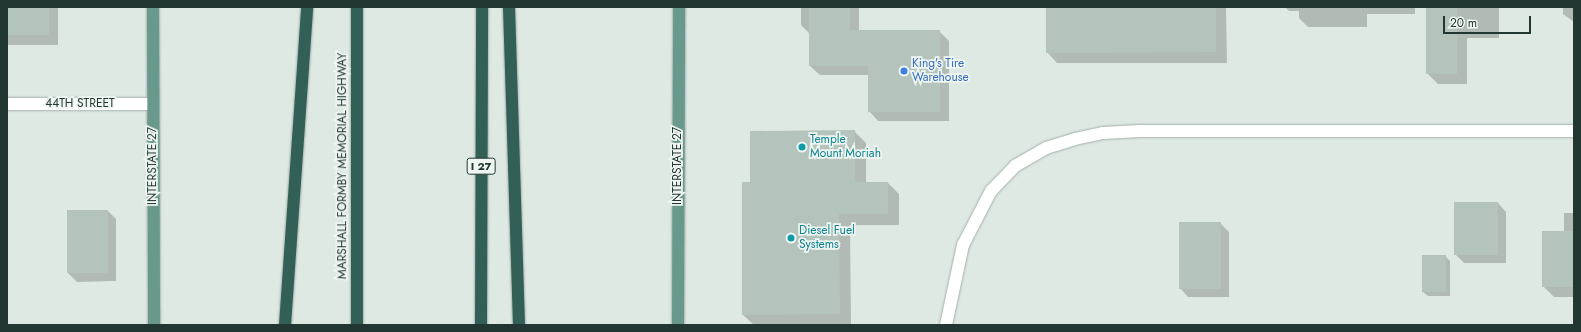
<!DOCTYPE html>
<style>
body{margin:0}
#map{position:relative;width:1581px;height:332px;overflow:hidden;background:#dfe9e4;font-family:Jost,sans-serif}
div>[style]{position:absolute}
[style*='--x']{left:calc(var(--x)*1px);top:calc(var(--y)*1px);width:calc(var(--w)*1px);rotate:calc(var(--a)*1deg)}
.shadow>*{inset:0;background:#0003}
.building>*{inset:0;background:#b5c3bd}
.roads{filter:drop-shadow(0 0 1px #a3b0ab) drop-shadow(0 0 1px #a3b0ab)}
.minor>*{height:12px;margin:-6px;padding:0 6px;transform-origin:6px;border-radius:6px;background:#fff}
.major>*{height:12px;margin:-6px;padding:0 6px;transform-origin:6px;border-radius:6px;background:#69998d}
.highway>*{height:12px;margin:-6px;padding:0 6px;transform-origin:6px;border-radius:6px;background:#325f56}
.dots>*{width:11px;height:11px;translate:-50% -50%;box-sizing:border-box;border:2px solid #eff6f2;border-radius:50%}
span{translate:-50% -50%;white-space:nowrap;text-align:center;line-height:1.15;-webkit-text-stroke:3.5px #eff6f2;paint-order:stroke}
.shield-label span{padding:1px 3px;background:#eff6f2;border:1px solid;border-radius:3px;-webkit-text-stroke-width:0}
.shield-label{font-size:11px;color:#223731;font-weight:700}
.shop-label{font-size:12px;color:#366cbe}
.left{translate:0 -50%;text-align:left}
.street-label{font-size:12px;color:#223731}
.culture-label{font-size:12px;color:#0d838f}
.frame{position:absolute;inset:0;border:8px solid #223731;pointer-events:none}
.scale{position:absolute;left:1443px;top:16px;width:88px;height:18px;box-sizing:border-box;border:2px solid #223731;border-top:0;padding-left:5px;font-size:12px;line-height:14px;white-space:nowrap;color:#223731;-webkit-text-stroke:3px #eff6f2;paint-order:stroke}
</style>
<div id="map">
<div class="shadow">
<div style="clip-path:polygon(7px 7px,58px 7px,58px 45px,7px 45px)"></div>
<div style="clip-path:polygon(801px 7px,859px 7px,859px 31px,939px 31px,949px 41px,949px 121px,878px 121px,869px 111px,869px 75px,820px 75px,810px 66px,810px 34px,801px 25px)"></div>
<div style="clip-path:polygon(1047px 7px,1226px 7px,1227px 63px,1057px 63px,1047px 52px)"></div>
<div style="clip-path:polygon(1285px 7px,1415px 7px,1415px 14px,1367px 14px,1367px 27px,1308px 27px,1299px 18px,1299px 11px,1289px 11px)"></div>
<div style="clip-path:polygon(1427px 7px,1499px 7px,1499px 38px,1467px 38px,1467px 84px,1438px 84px,1427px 73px)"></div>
<div style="clip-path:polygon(1563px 7px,1574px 7px,1574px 22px,1563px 14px)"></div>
<div style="clip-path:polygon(854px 131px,866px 143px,866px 183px,888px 183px,899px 194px,899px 225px,850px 225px,851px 325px,754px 325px,743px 315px,751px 183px)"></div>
<div style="clip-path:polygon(1498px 203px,1506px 212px,1506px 263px,1464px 263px,1455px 254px)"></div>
<div style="clip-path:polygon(108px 211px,116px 219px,116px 281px,77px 282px,68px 273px)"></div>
<div style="clip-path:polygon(1564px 213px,1574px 213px,1574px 297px,1554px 297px,1543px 286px,1564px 232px)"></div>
<div style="clip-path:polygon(1220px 223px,1229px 232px,1229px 297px,1188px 297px,1180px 288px)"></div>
<div style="clip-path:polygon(1445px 256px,1450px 261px,1450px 296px,1428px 296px,1423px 292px)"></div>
</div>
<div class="building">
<div style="clip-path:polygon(7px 7px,49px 7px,49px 35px,7px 35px)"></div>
<div style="clip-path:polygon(809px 7px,850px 7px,850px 30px,940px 30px,940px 112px,868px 112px,868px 66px,809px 66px)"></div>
<div style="clip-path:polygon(1046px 7px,1216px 7px,1216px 52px,1046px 53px)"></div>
<div style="clip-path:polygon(1426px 7px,1457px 7px,1457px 74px,1426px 74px)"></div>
<div style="clip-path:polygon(855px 130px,855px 182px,888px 182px,888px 214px,839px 214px,840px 314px,742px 315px,742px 182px,750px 182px,750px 131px)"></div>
<div style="clip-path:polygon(1454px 202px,1498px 202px,1498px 255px,1454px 255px)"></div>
<div style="clip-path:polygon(67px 210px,108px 210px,108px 273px,67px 273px)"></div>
<div style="clip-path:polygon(1179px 222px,1221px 222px,1221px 289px,1179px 289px)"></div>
<div style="clip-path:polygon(1542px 231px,1574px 231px,1574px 287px,1542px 287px)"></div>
<div style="clip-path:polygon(1422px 255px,1446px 255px,1446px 292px,1422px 292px)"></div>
</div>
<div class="roads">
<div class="minor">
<div style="--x:7;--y:104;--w:146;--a:0"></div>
<div style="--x:946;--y:325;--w:82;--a:-78"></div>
<div style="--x:963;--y:245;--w:61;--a:-62.6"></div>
<div style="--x:991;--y:191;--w:35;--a:-46"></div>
<div style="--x:1015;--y:166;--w:36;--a:-30"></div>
<div style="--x:1046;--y:148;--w:30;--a:-17"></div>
<div style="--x:1075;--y:139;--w:29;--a:-12"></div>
<div style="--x:1103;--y:133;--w:37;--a:-3"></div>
<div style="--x:1140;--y:131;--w:434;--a:0"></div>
</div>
<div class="major">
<div style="--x:153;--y:7;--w:318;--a:89.8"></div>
<div style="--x:678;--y:325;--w:318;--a:-89.8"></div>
</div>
<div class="highway">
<div style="--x:357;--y:7;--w:318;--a:90"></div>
<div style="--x:509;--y:7;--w:318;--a:88.2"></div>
<div style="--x:285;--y:325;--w:319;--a:-86"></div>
<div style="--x:481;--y:325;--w:318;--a:-89.8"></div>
</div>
</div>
<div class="dots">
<div style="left:904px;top:71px;background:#3f7fe0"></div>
<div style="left:802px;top:147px;background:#0f9aa8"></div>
<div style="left:791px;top:238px;background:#0f9aa8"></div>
</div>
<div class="shield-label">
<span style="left:481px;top:166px">I 27</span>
</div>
<div class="shop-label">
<span class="left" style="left:912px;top:71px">King's Tire<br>Warehouse</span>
</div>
<div class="street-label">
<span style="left:80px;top:104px">44TH STREET</span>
<span style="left:153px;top:166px;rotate:-90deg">INTERSTATE 27</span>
<span style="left:343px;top:166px;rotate:-90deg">MARSHALL FORMBY MEMORIAL HIGHWAY</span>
<span style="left:678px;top:166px;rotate:-90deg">INTERSTATE 27</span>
</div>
<div class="culture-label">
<span class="left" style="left:810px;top:147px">Temple<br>Mount Moriah</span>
<span class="left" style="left:799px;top:238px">Diesel Fuel<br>Systems</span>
</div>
<div class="frame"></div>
<div class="scale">20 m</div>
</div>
